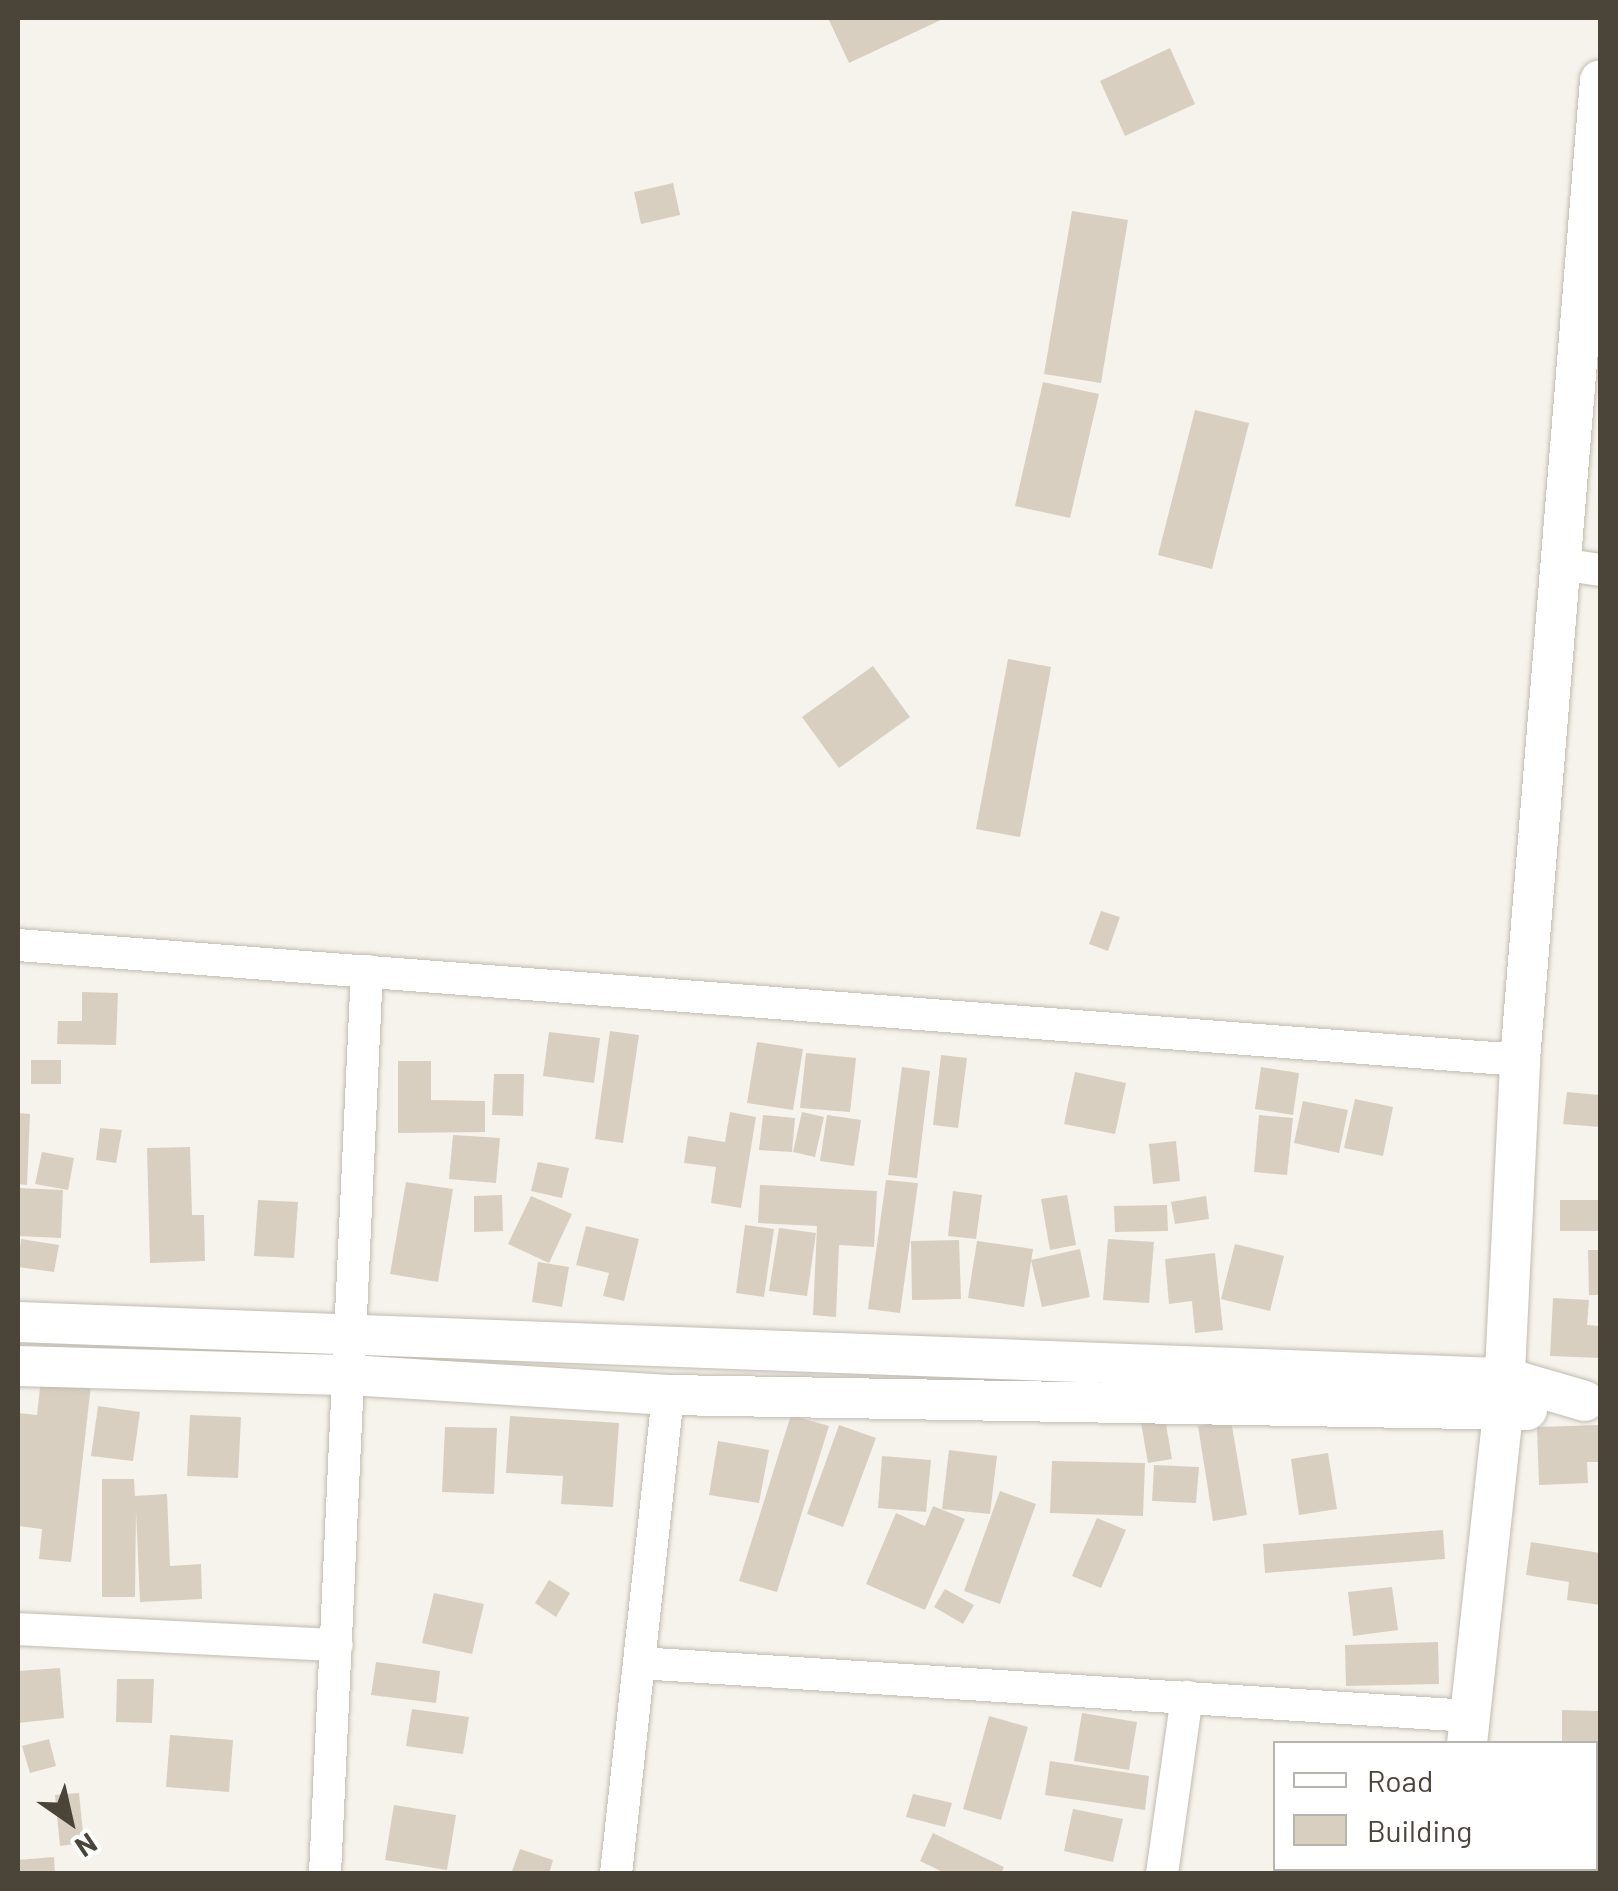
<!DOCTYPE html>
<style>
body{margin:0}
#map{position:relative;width:1618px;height:1891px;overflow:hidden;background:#f6f3ec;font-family:Barlow,sans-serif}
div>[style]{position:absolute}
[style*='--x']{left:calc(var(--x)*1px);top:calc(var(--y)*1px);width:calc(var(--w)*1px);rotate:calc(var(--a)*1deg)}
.building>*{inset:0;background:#d8cfc1}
.roads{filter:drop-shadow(0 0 2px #c2bbae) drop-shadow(0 0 2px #c2bbae)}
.minor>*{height:32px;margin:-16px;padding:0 16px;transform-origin:16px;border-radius:16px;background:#fff}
.tertiary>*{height:40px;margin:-20px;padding:0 20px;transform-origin:20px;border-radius:20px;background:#fff}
span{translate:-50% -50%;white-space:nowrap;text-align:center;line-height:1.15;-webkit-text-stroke:10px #fff;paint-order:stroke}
.frame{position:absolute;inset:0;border:20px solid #4b4439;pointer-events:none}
.legend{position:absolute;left:1273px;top:1741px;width:325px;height:130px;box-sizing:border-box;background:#fff;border:2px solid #b7b4b0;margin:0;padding:12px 18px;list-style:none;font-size:30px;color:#4b4439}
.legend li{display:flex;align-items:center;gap:20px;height:50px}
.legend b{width:50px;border:2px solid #b7b4b0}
.north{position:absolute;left:20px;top:1771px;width:100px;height:100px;-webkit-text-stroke:8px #fff;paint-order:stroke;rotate:146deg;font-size:28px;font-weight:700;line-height:40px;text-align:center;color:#4b4439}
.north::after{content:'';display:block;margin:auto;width:35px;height:45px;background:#4b4439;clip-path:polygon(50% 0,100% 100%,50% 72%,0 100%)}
</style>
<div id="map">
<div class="building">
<div style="clip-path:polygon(828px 18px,945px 18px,849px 63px)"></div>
<div style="clip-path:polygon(1170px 48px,1195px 104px,1125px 136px,1100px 81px)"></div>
<div style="clip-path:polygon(673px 183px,680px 215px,641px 224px,634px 192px)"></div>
<div style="clip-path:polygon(1072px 211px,1128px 220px,1101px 383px,1044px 374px)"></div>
<div style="clip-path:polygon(1043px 382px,1099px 394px,1070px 518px,1015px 506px)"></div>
<div style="clip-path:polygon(1195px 410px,1249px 423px,1212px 569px,1158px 555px)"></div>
<div style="clip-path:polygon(1008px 659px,1051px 667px,1020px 837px,976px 829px)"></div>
<div style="clip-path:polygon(873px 666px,910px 717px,839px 768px,802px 717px)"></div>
<div style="clip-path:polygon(1101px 911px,1120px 917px,1108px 951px,1089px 944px)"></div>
<div style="clip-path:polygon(82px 992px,118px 993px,116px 1045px,57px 1044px,58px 1021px,82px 1021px)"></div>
<div style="clip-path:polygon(610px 1031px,639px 1035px,623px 1143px,595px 1139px)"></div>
<div style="clip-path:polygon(549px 1032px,600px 1038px,594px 1083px,543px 1076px)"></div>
<div style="clip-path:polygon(757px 1042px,803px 1049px,793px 1110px,747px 1103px)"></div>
<div style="clip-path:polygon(806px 1053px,856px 1058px,850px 1112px,800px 1108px)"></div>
<div style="clip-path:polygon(941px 1055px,967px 1058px,958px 1128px,933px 1125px)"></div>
<div style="clip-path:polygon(31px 1060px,61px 1060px,61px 1084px,31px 1084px)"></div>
<div style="clip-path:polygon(398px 1061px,431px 1061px,431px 1100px,485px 1101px,485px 1132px,398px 1133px)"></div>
<div style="clip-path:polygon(902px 1067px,930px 1071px,917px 1178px,888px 1175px)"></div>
<div style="clip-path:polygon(1261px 1067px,1299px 1073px,1293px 1115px,1255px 1109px)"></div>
<div style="clip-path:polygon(1075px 1072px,1126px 1083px,1115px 1134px,1064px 1124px)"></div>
<div style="clip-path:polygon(494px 1074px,524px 1074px,523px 1116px,492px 1115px)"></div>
<div style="clip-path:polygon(1567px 1092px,1600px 1095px,1600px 1127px,1563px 1124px)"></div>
<div style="clip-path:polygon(1355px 1099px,1393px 1107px,1383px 1156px,1344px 1148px)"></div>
<div style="clip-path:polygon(1303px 1101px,1348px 1110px,1339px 1153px,1294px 1143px)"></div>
<div style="clip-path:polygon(730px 1112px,756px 1117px,741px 1208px,711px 1203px,716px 1167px,684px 1163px,688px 1136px,725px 1142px)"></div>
<div style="clip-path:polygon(802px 1112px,824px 1117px,815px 1157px,793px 1152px)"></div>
<div style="clip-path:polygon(18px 1113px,30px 1114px,27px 1185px,18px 1184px)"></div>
<div style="clip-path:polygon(763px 1115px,795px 1118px,792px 1152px,759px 1150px)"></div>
<div style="clip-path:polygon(827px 1115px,861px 1120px,854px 1166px,820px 1161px)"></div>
<div style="clip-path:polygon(1259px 1115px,1293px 1118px,1287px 1175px,1254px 1172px)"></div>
<div style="clip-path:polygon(100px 1128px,122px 1130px,116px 1163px,96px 1160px)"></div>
<div style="clip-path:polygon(453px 1135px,500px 1138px,496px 1183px,449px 1179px)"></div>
<div style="clip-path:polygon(1176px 1141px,1180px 1181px,1153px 1184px,1149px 1144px)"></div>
<div style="clip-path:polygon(190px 1147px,192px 1215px,204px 1215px,205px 1261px,150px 1263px,147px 1148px)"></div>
<div style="clip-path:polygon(42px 1152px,74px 1158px,68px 1190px,35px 1184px)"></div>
<div style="clip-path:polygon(538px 1162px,569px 1168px,562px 1198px,531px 1191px)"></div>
<div style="clip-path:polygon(886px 1180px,918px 1183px,900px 1313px,868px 1309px)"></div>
<div style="clip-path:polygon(406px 1182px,453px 1189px,438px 1282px,390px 1274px)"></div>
<div style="clip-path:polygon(760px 1185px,877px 1191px,874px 1247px,839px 1245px,836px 1317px,813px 1315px,817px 1226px,758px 1223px)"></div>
<div style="clip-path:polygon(18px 1188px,63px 1190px,61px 1238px,18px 1236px)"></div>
<div style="clip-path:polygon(953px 1191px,982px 1195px,976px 1239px,948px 1236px)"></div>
<div style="clip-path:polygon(502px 1195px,503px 1231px,474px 1232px,474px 1196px)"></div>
<div style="clip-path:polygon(1067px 1195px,1076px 1245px,1050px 1250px,1041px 1199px)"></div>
<div style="clip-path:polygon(531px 1196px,572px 1214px,549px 1263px,508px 1244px)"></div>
<div style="clip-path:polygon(1206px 1196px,1209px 1219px,1175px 1224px,1171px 1202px)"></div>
<div style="clip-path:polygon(258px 1200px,298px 1202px,294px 1258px,254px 1256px)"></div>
<div style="clip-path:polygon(1560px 1200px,1600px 1200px,1600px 1231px,1560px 1231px)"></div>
<div style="clip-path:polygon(1167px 1205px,1168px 1231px,1115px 1232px,1114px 1206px)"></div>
<div style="clip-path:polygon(745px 1225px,774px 1229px,764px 1297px,736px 1293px)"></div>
<div style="clip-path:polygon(586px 1226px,639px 1239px,624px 1301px,603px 1296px,609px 1273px,576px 1265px)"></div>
<div style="clip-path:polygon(779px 1228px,816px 1233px,807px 1296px,769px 1291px)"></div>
<div style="clip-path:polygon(21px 1239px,59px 1245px,54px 1272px,18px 1267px)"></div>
<div style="clip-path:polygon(1108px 1239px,1154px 1242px,1149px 1303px,1103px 1300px)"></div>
<div style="clip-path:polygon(959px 1240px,961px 1299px,912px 1300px,911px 1241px)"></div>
<div style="clip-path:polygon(977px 1241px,1033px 1249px,1024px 1307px,968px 1298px)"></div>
<div style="clip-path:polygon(1235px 1244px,1284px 1256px,1270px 1311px,1221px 1299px)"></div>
<div style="clip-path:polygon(1080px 1249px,1090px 1297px,1042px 1307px,1031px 1260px)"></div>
<div style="clip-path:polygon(1588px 1250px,1600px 1250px,1600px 1295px,1589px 1295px)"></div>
<div style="clip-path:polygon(1215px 1253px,1223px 1330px,1195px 1333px,1192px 1301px,1169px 1304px,1165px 1259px)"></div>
<div style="clip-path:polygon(538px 1262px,569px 1267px,562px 1307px,532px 1302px)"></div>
<div style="clip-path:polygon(1553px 1298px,1589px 1300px,1587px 1325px,1600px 1326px,1600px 1358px,1550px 1356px)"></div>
<div style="clip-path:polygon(41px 1379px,91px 1385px,71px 1562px,39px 1559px,42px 1529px,18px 1526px,18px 1413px,37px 1415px)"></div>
<div style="clip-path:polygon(98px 1406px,140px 1412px,133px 1461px,91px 1456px)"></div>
<div style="clip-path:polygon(1164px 1413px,1172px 1459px,1148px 1463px,1140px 1417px)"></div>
<div style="clip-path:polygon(190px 1415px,241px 1417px,238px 1478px,187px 1476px)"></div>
<div style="clip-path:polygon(791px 1415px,829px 1426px,777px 1592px,739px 1581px)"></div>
<div style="clip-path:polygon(510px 1416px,619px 1423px,613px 1507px,561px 1504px,563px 1476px,506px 1473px)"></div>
<div style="clip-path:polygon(1231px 1420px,1247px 1515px,1213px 1521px,1198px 1426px)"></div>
<div style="clip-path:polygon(839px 1425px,876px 1438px,843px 1527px,807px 1514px)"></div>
<div style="clip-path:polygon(1600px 1425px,1600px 1462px,1587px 1462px,1588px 1483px,1539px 1485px,1537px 1427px)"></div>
<div style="clip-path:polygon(445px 1427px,497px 1428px,494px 1494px,442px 1492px)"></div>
<div style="clip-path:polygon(718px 1441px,769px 1450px,759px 1503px,709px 1495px)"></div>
<div style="clip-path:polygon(949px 1450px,997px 1456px,990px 1514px,942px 1509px)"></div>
<div style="clip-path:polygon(1328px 1453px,1337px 1509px,1299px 1515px,1291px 1459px)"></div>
<div style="clip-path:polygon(882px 1456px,931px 1460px,926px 1512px,878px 1508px)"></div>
<div style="clip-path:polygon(1052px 1461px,1145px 1463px,1143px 1516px,1050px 1513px)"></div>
<div style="clip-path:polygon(1154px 1465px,1199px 1467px,1196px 1503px,1152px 1501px)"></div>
<div style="clip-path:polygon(102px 1479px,134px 1479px,135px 1496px,167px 1494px,170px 1566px,201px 1564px,202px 1599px,140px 1602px,136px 1511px,135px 1597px,102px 1597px)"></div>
<div style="clip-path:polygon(1000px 1491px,1036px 1504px,1000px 1604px,964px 1591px)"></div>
<div style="clip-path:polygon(933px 1506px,965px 1519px,925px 1610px,866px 1584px,896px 1513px,925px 1526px)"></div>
<div style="clip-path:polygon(1097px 1518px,1126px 1530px,1101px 1588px,1072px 1576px)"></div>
<div style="clip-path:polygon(1443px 1530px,1445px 1559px,1265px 1573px,1263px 1544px)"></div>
<div style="clip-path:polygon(1531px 1542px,1600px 1553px,1600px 1605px,1567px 1600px,1569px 1582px,1526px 1575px)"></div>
<div style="clip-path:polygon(549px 1580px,570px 1593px,556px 1617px,535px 1603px)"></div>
<div style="clip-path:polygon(1392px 1587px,1398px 1630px,1353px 1636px,1348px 1592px)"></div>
<div style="clip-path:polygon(945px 1589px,974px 1605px,963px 1624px,934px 1607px)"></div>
<div style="clip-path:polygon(434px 1593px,484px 1604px,472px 1654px,422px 1643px)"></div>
<div style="clip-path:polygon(1438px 1642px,1439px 1684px,1346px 1686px,1345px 1645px)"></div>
<div style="clip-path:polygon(376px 1662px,440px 1671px,436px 1703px,371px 1695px)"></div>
<div style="clip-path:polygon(60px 1668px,64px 1718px,18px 1723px,18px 1671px)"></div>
<div style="clip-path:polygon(117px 1679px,154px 1679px,152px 1723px,116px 1722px)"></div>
<div style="clip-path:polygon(412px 1709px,469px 1717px,463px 1754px,406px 1746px)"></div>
<div style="clip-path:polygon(1562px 1710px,1600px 1711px,1600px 1763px,1596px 1744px,1562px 1744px)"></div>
<div style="clip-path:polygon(1082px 1713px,1137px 1722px,1129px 1770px,1074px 1761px)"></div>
<div style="clip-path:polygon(989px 1716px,1028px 1727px,1001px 1820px,963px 1809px)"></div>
<div style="clip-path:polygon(170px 1735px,233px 1740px,229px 1792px,166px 1787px)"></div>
<div style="clip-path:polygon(49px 1739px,56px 1766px,30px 1773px,22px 1746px)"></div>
<div style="clip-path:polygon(1050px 1761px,1149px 1776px,1145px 1810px,1045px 1795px)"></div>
<div style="clip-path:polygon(79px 1793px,84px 1843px,60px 1846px,55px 1795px)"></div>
<div style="clip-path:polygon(913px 1794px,952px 1803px,945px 1827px,906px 1817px)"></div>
<div style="clip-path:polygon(394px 1805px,456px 1815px,447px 1870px,385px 1860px)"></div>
<div style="clip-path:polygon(1073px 1809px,1123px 1819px,1113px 1862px,1064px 1851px)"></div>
<div style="clip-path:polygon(933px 1833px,1004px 1867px,1001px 1874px,947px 1874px,920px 1861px)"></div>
<div style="clip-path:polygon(520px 1849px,553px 1860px,549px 1874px,511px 1874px)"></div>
<div style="clip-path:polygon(54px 1857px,55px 1874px,18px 1874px,18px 1860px)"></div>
<div style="clip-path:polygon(1313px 1868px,1364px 1868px,1312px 1874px)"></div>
</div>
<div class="roads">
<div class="minor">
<div style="--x:1560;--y:564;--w:40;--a:8.5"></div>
<div style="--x:18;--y:945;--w:1506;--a:4.38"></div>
<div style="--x:18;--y:1629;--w:319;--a:2.9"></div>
<div style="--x:639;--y:1663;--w:833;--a:3.65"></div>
<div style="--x:325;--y:1874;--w:904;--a:-87.34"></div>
<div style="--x:616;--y:1874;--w:482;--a:-83.8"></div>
<div style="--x:1162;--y:1874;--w:179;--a:-82"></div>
</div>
<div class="tertiary">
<div style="--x:18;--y:1322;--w:1489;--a:2.16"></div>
<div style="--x:1506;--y:1378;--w:82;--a:16.2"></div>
<div style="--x:18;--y:1366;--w:332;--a:1.6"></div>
<div style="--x:350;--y:1375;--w:319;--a:3.6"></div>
<div style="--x:668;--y:1395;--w:859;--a:1"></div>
<div style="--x:1467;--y:1744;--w:333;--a:-83.8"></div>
<div style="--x:1503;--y:1413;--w:353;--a:-87.2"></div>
<div style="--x:1520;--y:1060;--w:983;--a:-85.33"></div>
<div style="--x:1451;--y:1874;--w:6;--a:-81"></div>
</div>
</div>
<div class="frame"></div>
<ul class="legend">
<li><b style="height:12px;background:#fff"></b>Road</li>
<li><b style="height:28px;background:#d8cfc1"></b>Building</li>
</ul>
<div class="north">N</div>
</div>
